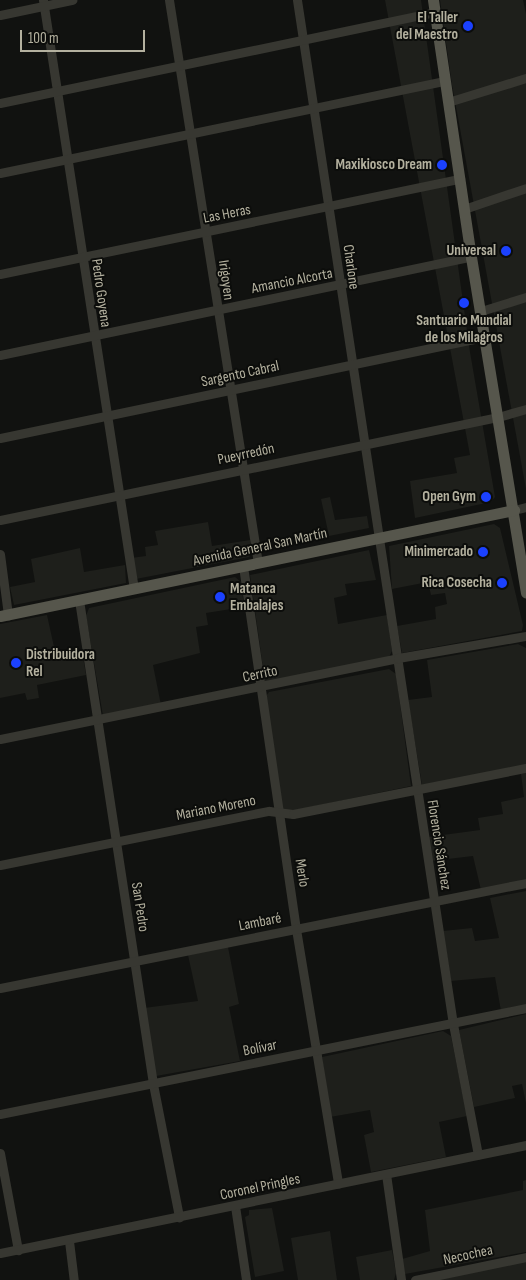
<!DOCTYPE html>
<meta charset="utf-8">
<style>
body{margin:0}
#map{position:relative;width:526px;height:1280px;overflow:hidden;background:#111210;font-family:"Sofia Sans Condensed",sans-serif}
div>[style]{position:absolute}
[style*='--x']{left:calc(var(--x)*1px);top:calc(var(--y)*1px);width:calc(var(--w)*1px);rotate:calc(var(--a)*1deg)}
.built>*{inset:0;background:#1e1f1b}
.minor>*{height:9px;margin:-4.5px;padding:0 4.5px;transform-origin:4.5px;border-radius:4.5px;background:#373731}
.major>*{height:11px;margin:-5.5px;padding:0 5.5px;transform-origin:5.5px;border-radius:5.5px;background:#56564c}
.dots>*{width:14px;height:14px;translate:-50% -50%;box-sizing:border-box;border:2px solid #0c0d0b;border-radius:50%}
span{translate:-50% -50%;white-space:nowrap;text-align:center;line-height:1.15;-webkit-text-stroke:4px #0c0d0b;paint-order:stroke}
.poi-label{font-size:15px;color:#b4b19f;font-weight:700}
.right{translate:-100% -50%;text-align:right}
.left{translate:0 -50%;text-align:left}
.street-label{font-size:15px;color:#b4b19f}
.scale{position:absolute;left:20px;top:30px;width:125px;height:22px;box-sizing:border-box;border:2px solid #b4b19f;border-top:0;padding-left:6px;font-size:15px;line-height:18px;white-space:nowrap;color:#b4b19f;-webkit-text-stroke:4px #0c0d0b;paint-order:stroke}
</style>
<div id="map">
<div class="built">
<div style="clip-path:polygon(385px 0,421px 0,470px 352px,495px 497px,491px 502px,415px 518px,410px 481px,457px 473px,454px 458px,470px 455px)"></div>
<div style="clip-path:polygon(440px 0,523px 0,526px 14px,526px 489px,452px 85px)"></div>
<div style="clip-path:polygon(330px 497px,335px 520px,367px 516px,369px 528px,329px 536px,321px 499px)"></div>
<div style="clip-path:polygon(208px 522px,212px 546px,250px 540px,252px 553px,249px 557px,136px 579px,131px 558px,146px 556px,145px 547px,158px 545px,155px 531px)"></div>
<div style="clip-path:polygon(494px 524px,500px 528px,523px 625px,522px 631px,402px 653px,397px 626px,436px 619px,435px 607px,447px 604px,445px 593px,431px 595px,428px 582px,392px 589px,389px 546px)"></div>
<div style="clip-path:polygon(80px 548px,84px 572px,125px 565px,126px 583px,14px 605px,10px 587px,35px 582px,31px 559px)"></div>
<div style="clip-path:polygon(369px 550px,376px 580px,345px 584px,347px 595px,334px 598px,338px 624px,387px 615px,392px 651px,389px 657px,265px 682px,250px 575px)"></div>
<div style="clip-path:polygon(235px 577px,241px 582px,244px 607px,206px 613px,208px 625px,196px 627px,200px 653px,153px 665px,161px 705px,103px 716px,86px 616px,89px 608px)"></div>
<div style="clip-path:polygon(47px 615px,56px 656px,82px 651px,86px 675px,37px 685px,39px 698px,27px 700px,25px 693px,0 698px,0 624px)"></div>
<div style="clip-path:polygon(518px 644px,526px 648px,526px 766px,422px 785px,408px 700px,432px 697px,427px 660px)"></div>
<div style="clip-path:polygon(389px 669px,396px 674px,411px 786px,287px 812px,282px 810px,266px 696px,269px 692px)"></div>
<div style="clip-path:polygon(526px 773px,526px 881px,481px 890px,473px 856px,431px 861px,428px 837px,480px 830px,478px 818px,503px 814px,501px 802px,524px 797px,521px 774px)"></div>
<div style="clip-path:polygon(526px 891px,526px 1005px,501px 1011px,495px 977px,451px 981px,443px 931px,472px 928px,475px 941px,499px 938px,490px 898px)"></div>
<div style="clip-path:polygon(228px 947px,239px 1004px,229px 1007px,240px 1061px,156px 1076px,144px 1008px,198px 1001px,188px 955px)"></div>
<div style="clip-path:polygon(526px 1014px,526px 1103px,522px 1084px,512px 1086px,515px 1098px,474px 1107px,459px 1030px)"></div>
<div style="clip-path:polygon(443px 1031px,451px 1036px,467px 1116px,439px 1122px,446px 1157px,371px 1172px,364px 1135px,374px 1132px,370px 1110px,330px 1117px,322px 1057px)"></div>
<div style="clip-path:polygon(526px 1180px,526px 1252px,405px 1274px,402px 1259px,430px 1251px,425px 1210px,523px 1190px,523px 1181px)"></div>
<div style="clip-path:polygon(272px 1208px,284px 1271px,255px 1277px,245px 1217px,249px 1215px,249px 1210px)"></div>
<div style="clip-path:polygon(330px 1231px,337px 1280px,298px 1280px,291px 1238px)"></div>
<div style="clip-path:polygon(392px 1250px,396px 1273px,394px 1280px,360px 1280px,356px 1257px)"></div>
<div style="clip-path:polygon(526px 1261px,526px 1280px,436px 1280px)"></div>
</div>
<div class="minor">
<div style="--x:43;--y:0;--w:596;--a:81.22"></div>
<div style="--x:169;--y:0;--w:570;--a:81.02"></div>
<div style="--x:297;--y:0;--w:1036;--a:81.34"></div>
<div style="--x:453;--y:1024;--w:133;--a:79.2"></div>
<div style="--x:0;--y:15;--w:74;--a:-11.8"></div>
<div style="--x:448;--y:102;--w:82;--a:-17.1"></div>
<div style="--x:0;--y:103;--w:444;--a:-11.8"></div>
<div style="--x:0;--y:173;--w:454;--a:-11.7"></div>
<div style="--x:464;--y:209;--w:65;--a:-18.7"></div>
<div style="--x:0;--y:274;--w:470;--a:-11.7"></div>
<div style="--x:481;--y:311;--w:47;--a:-17.3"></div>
<div style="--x:0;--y:355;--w:481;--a:-11.8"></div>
<div style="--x:0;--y:438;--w:495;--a:-11.8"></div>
<div style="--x:514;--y:510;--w:12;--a:-14"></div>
<div style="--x:0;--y:520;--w:509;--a:-11.69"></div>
<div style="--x:498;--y:417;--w:29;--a:-16"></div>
<div style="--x:0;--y:554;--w:62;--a:82.5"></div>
<div style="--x:243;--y:566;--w:367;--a:81.7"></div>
<div style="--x:296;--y:929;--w:258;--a:80.6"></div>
<div style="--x:79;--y:600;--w:490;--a:81.3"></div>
<div style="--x:153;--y:1084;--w:136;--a:78.9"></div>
<div style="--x:0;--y:739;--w:406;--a:-11.5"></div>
<div style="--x:398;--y:658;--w:130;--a:-9.8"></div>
<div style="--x:0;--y:865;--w:274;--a:-11.4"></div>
<div style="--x:269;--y:811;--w:24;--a:7"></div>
<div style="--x:293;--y:814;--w:237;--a:-11.2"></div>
<div style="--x:0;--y:988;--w:536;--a:-11.29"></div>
<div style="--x:0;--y:1114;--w:537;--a:-11.39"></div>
<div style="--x:0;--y:1153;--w:99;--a:79.5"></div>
<div style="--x:386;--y:1174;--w:107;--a:81.9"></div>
<div style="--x:235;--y:1206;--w:75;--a:81.5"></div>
<div style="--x:69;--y:1241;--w:39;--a:83"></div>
<div style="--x:0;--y:1253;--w:537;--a:-11.6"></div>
<div style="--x:415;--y:1280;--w:113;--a:-11.7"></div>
</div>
<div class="major">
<div style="--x:433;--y:0;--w:260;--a:81.6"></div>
<div style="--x:471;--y:257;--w:340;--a:80.7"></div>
<div style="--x:0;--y:616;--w:525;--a:-11.65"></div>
</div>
<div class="dots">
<div style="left:468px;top:26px;background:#1b41ff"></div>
<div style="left:442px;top:165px;background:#1b41ff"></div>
<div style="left:506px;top:251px;background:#1b41ff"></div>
<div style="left:464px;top:303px;background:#1b41ff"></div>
<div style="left:486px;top:497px;background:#1b41ff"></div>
<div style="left:483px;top:552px;background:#1b41ff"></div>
<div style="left:502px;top:583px;background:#1b41ff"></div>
<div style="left:220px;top:597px;background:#1b41ff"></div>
<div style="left:16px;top:663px;background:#1b41ff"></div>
</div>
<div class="poi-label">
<span class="right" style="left:458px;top:26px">El Taller<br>del Maestro</span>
<span class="right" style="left:432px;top:165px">Maxikiosco Dream</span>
<span class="right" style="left:496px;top:251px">Universal</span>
<span style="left:464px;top:329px">Santuario Mundial<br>de los Milagros</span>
<span class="right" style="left:476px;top:497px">Open Gym</span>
<span class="right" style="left:473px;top:552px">Minimercado</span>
<span class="right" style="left:492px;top:583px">Rica Cosecha</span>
<span class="left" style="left:230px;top:597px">Matanca<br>Embalajes</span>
<span class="left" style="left:26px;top:663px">Distribuidora<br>Rel</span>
</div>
<div class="street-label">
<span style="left:227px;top:214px;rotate:-11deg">Las Heras</span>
<span style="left:351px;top:267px;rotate:82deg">Charlone</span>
<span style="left:226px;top:280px;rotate:82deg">Irigoyen</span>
<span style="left:292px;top:281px;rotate:-11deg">Amancio Alcorta</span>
<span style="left:101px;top:293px;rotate:82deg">Pedro Goyena</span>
<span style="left:240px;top:374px;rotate:-12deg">Sargento Cabral</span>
<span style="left:246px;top:454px;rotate:-12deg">Pueyrredón</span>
<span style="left:260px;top:547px;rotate:-12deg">Avenida General San Martín</span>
<span style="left:260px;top:674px;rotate:-12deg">Cerrito</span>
<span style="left:216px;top:808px;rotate:-11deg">Mariano Moreno</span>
<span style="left:439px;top:845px;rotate:81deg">Florencio Sánchez</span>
<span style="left:302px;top:873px;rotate:81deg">Merlo</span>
<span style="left:140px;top:907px;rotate:81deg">San Pedro</span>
<span style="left:260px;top:922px;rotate:-11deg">Lambaré</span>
<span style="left:260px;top:1048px;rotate:-11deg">Bolívar</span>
<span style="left:260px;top:1187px;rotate:-12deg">Coronel Pringles</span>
<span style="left:468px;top:1255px;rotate:-12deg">Necochea</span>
</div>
<div class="scale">100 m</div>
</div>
